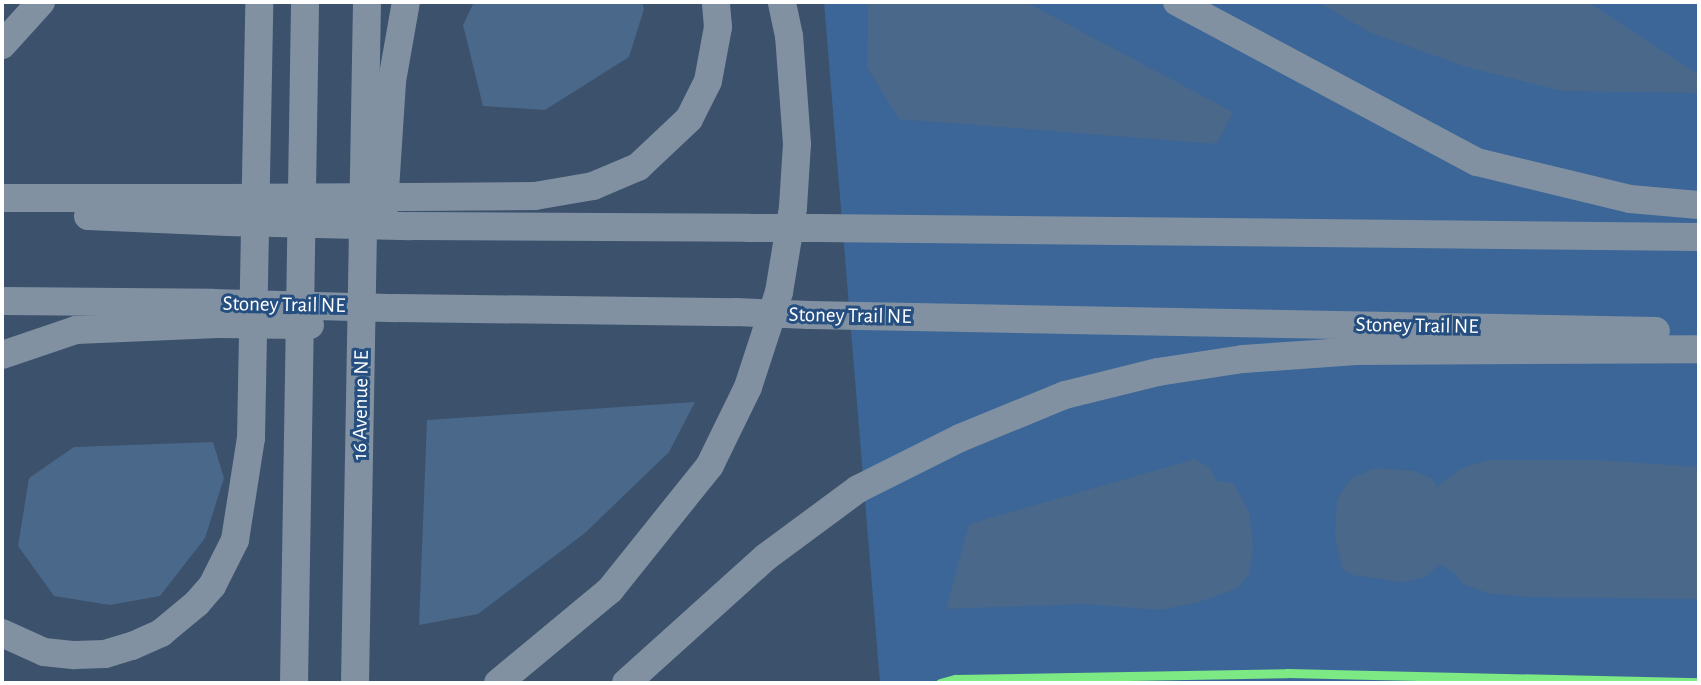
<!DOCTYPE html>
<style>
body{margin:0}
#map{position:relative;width:1701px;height:685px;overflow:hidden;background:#3b516c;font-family:"Alegreya Sans",sans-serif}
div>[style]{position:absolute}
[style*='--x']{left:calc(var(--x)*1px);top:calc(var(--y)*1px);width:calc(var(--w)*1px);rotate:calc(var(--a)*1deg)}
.green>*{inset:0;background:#3b6697}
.water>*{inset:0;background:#4a688a}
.highway>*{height:28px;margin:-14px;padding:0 14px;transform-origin:14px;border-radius:14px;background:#8191a2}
.highway-bridge>*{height:28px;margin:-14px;padding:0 14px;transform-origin:14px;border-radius:14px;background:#8191a2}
.cycleway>*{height:9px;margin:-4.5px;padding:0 4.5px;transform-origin:4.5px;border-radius:4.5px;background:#7ce984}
span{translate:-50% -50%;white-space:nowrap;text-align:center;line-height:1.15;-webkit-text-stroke:6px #264f81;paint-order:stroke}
.street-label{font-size:21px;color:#fff}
.frame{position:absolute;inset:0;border:4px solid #fff;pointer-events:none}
</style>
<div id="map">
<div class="green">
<div style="clip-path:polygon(824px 2px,1699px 2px,1699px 683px,880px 683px)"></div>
</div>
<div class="water">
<div style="clip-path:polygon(474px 2px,642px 2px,644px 9px,629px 57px,545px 110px,483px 106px,463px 25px)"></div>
<div style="clip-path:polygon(868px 2px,1026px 2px,1233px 112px,1217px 144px,899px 119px,867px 67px)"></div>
<div style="clip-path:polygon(1318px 2px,1588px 2px,1699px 75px,1699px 93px,1562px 91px,1463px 66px,1369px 32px)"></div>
<div style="clip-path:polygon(695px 402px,669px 452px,585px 533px,478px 614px,419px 625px,427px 420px)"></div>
<div style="clip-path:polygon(213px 442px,224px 478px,205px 538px,160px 596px,110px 605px,54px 596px,18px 546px,29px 478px,74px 447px)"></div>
<div style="clip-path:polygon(1195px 459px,1210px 468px,1216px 481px,1233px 483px,1249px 512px,1253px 547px,1249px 574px,1237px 588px,1197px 603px,1159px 610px,1083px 604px,946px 609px,969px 524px)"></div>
<div style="clip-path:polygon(1489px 460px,1598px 460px,1699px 467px,1699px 599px,1528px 597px,1487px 593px,1463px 584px,1454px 572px,1439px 565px,1425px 577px,1403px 582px,1352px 575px,1343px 570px,1335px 538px,1337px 500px,1350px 479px,1375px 468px,1414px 471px,1433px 479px,1437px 487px,1462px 468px)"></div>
</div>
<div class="highway">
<div style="--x:1177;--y:2;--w:340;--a:28.1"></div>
<div style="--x:1477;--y:162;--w:157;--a:13.6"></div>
<div style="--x:1630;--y:199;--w:69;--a:5"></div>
<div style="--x:2;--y:45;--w:58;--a:-47.8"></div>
<div style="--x:411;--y:197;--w:124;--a:-0.5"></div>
<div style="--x:535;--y:196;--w:59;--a:-9.8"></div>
<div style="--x:593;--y:186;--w:49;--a:-22.9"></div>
<div style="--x:638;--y:167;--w:70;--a:-43.3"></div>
<div style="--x:689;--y:119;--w:42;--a:-63.4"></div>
<div style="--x:708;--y:81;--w:55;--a:-79.5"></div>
<div style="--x:718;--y:27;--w:25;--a:-95"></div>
<div style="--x:2;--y:198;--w:227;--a:0"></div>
<div style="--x:88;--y:216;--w:140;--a:2.5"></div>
<div style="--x:383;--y:221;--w:140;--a:-86.3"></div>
<div style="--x:392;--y:81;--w:80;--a:-80"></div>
<div style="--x:411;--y:226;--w:338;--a:0.3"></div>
<div style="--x:816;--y:228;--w:883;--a:0.58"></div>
<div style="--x:2;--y:301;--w:211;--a:0.5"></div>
<div style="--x:397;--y:308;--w:339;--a:0.7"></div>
<div style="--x:809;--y:315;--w:847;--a:1.08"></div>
<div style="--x:2;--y:355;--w:78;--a:-18.7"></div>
<div style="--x:76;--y:330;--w:142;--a:-2.4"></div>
<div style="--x:2;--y:633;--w:46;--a:24.3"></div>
<div style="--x:44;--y:652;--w:31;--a:6"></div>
<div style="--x:75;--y:655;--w:30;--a:-2"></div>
<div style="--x:105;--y:654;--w:28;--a:-17"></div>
<div style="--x:132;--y:646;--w:32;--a:-24"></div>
<div style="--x:161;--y:633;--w:47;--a:-39.8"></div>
<div style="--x:197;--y:603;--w:23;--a:-49"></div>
<div style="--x:212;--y:586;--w:51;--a:-63.4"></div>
<div style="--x:235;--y:540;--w:103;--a:-81.1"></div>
<div style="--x:251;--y:438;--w:436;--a:-88.9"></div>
<div style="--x:294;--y:683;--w:681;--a:-89.07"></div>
<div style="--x:355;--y:683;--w:681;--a:-88.99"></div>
<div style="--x:498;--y:683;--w:146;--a:-39.7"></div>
<div style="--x:610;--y:590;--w:160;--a:-51.3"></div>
<div style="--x:710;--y:465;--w:87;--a:-64"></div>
<div style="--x:748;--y:387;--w:100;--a:-71.9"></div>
<div style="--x:779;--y:292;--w:86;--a:-80.6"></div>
<div style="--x:793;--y:207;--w:63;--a:-86.4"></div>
<div style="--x:797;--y:144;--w:108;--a:-94.2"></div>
<div style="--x:789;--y:36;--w:35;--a:-102"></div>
<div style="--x:626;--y:683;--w:188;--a:-42"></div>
<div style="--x:766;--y:557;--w:114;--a:-36.5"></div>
<div style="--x:858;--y:489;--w:114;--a:-26.6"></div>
<div style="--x:960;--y:438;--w:113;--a:-22.3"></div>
<div style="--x:1065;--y:395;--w:96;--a:-13.9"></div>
<div style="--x:1158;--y:372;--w:86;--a:-8.7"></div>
<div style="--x:1243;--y:359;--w:113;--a:-4"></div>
<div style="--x:1356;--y:351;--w:343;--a:-0.3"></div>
</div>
<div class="highway-bridge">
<div style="--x:229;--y:198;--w:182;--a:-0.3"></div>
<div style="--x:228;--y:222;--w:183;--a:1.3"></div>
<div style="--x:749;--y:228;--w:67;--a:0"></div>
<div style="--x:213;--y:303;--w:184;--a:1.6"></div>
<div style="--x:736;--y:312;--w:73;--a:2.4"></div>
<div style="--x:218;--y:324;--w:92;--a:0.6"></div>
</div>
<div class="cycleway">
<div style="--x:940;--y:683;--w:16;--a:-15"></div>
<div style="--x:955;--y:679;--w:332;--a:-1"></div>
<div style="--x:1287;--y:673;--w:412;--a:1.3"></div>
</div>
<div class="street-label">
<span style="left:284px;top:305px;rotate:1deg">Stoney Trail NE</span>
<span style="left:850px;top:316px;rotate:1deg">Stoney Trail NE</span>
<span style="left:1417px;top:326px;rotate:1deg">Stoney Trail NE</span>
<span style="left:361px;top:405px;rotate:-89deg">16 Avenue NE</span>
</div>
<div class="frame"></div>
</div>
